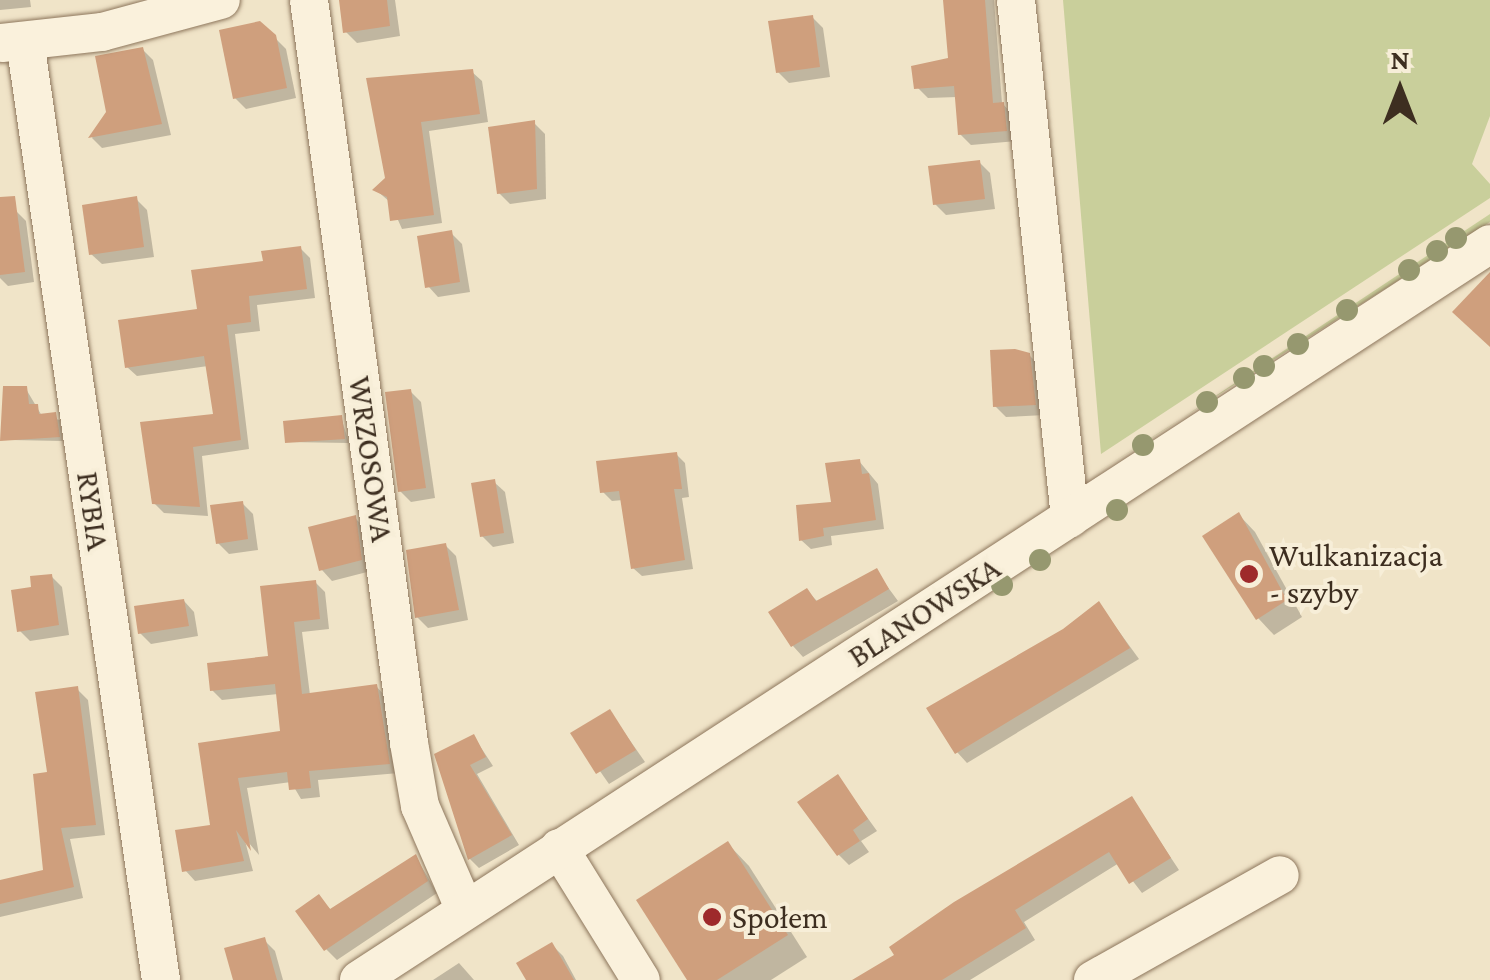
<!DOCTYPE html>
<meta charset="utf-8">
<style>
body{margin:0}
#map{position:relative;width:1490px;height:980px;overflow:hidden;background:#f0e4c8;font-family:"Crimson Pro",serif}
div>[style]{position:absolute}
[style*='--x']{left:calc(var(--x)*1px);top:calc(var(--y)*1px);width:calc(var(--w)*1px);rotate:calc(var(--a)*1deg)}
.green>*{inset:0;background:#c9cf9b}
.shadow>*{inset:0;background:#0003}
.building>*{inset:0;background:#cf9f7d}
.roads{filter:drop-shadow(0 0 2px #8d765c) drop-shadow(0 0 2px #8d765c)}
.minor>*{height:38px;margin:-19px;padding:0 19px;transform-origin:19px;border-radius:19px;background:#faf1dc}
.trees>*{width:22px;height:22px;margin:-11px;border-radius:50%;background:#96986f}
.dots>*{width:28px;height:28px;translate:-50% -50%;box-sizing:border-box;border:5px solid #f7eed8;border-radius:50%}
span{translate:-50% -50%;white-space:nowrap;text-align:center;line-height:1.15;-webkit-text-stroke:8px #f7eed8;paint-order:stroke}
.street-label{font-size:32px;color:#3d2e20}
.poi-label{font-size:32px;color:#3d2e20}
.left{translate:0 -50%;text-align:left}
.north{position:absolute;left:1350px;top:40px;width:100px;height:100px;-webkit-text-stroke:8px #f7eed8;paint-order:stroke;rotate:0deg;font-size:28px;font-weight:700;line-height:40px;text-align:center;color:#3d2e20}
.north::after{content:'';display:block;margin:auto;width:35px;height:45px;background:#3d2e20;clip-path:polygon(50% 0,100% 100%,50% 72%,0 100%)}
</style>
<div id="map">
<div class="green">
<div style="clip-path:polygon(1063px 0,1490px 0,1490px 116px,1472px 164px,1490px 184px,1490px 198px,1101px 454px)"></div>
<div style="clip-path:polygon(1490px 214px,1490px 222px,1088px 478px,1167px 428px)"></div>
</div>
<div class="shadow">
<div style="clip-path:polygon(0 0,30px 0,31px 7px,0 10px)"></div>
<div style="clip-path:polygon(341px 0,395px 0,400px 36px,357px 43px,346px 32px)"></div>
<div style="clip-path:polygon(945px 0,994px 0,1002px 103px,1014px 116px,1017px 141px,971px 145px,960px 134px,957px 97px,928px 98px,917px 87px,950px 60px)"></div>
<div style="clip-path:polygon(812px 17px,823px 28px,830px 77px,789px 83px,778px 72px)"></div>
<div style="clip-path:polygon(274px 37px,286px 49px,296px 98px,246px 109px,235px 98px)"></div>
<div style="clip-path:polygon(142px 49px,153px 60px,171px 135px,102px 148px,92px 138px)"></div>
<div style="clip-path:polygon(472px 72px,482px 81px,488px 122px,429px 131px,442px 223px,402px 229px,390px 202px,376px 190px,387px 179px,368px 80px)"></div>
<div style="clip-path:polygon(534px 123px,545px 134px,546px 199px,510px 204px,499px 193px)"></div>
<div style="clip-path:polygon(980px 163px,990px 173px,995px 209px,946px 215px,935px 204px)"></div>
<div style="clip-path:polygon(136px 199px,147px 210px,154px 257px,102px 264px,91px 254px)"></div>
<div style="clip-path:polygon(15px 210px,26px 221px,34px 282px,8px 286px,0 278px,0 212px)"></div>
<div style="clip-path:polygon(451px 233px,462px 244px,470px 292px,438px 297px,428px 286px)"></div>
<div style="clip-path:polygon(300px 248px,310px 258px,315px 298px,257px 305px,260px 331px,235px 334px,249px 449px,202px 456px,208px 516px,164px 513px,154px 503px,143px 425px,216px 416px,208px 366px,137px 376px,127px 367px,265px 264px)"></div>
<div style="clip-path:polygon(1029px 355px,1040px 366px,1045px 415px,1006px 417px,995px 406px)"></div>
<div style="clip-path:polygon(26px 389px,42px 416px,60px 420px,63px 441px,11px 440px)"></div>
<div style="clip-path:polygon(410px 391px,421px 402px,435px 498px,411px 502px,400px 491px)"></div>
<div style="clip-path:polygon(341px 417px,349px 443px,287px 442px)"></div>
<div style="clip-path:polygon(676px 454px,685px 463px,689px 497px,682px 498px,693px 569px,642px 576px,633px 568px,623px 500px,612px 501px,603px 492px)"></div>
<div style="clip-path:polygon(859px 461px,878px 484px,884px 529px,831px 536px,832px 545px,811px 549px,801px 540px,834px 504px)"></div>
<div style="clip-path:polygon(494px 482px,505px 492px,514px 543px,493px 547px,482px 536px)"></div>
<div style="clip-path:polygon(242px 503px,253px 514px,258px 550px,229px 554px,218px 543px)"></div>
<div style="clip-path:polygon(1239px 515px,1255px 532px,1302px 617px,1274px 635px,1258px 618px)"></div>
<div style="clip-path:polygon(355px 518px,366px 529px,371px 571px,332px 581px,322px 570px)"></div>
<div style="clip-path:polygon(445px 545px,456px 556px,468px 620px,428px 628px,417px 617px)"></div>
<div style="clip-path:polygon(876px 571px,898px 601px,803px 657px,793px 646px,807px 591px,819px 603px)"></div>
<div style="clip-path:polygon(51px 576px,62px 587px,69px 635px,30px 641px,19px 630px,34px 589px)"></div>
<div style="clip-path:polygon(315px 582px,325px 592px,329px 629px,302px 632px,310px 695px,376px 686px,386px 697px,399px 773px,318px 780px,320px 797px,301px 799px,291px 782px,247px 788px,259px 855px,244px 837px,253px 871px,195px 881px,185px 870px,213px 827px,201px 745px,283px 733px,278px 694px,222px 700px,212px 690px,271px 658px)"></div>
<div style="clip-path:polygon(184px 601px,194px 612px,198px 636px,151px 644px,140px 633px)"></div>
<div style="clip-path:polygon(1099px 604px,1139px 659px,967px 763px,957px 752px,1065px 631px)"></div>
<div style="clip-path:polygon(77px 689px,88px 700px,105px 835px,70px 839px,83px 898px,0 917px,0 883px,45px 872px,50px 774px)"></div>
<div style="clip-path:polygon(610px 712px,645px 762px,609px 784px,574px 734px)"></div>
<div style="clip-path:polygon(474px 737px,493px 766px,477px 774px,519px 845px,479px 868px,470px 859px,437px 756px)"></div>
<div style="clip-path:polygon(838px 777px,877px 831px,861px 841px,869px 852px,849px 865px,838px 854px)"></div>
<div style="clip-path:polygon(1132px 799px,1179px 870px,1142px 893px,1119px 863px,1024px 922px,1035px 940px,970px 980px,857px 980px)"></div>
<div style="clip-path:polygon(728px 844px,749px 866px,807px 957px,771px 980px,690px 980px)"></div>
<div style="clip-path:polygon(416px 857px,437px 893px,337px 960px,326px 949px,319px 897px,332px 911px)"></div>
<div style="clip-path:polygon(264px 940px,275px 951px,283px 980px,236px 980px)"></div>
<div style="clip-path:polygon(552px 945px,563px 956px,576px 980px,528px 980px)"></div>
<div style="clip-path:polygon(459px 963px,474px 980px,433px 980px)"></div>
</div>
<div class="building">
<div style="clip-path:polygon(339px 0,387px 0,390px 26px,343px 33px)"></div>
<div style="clip-path:polygon(943px 0,985px 0,993px 103px,1004px 102px,1007px 131px,958px 135px,954px 86px,914px 89px,911px 66px,948px 58px)"></div>
<div style="clip-path:polygon(813px 15px,820px 67px,776px 73px,768px 21px)"></div>
<div style="clip-path:polygon(260px 21px,276px 35px,287px 88px,233px 99px,219px 30px)"></div>
<div style="clip-path:polygon(143px 47px,162px 124px,88px 138px,106px 112px,95px 56px)"></div>
<div style="clip-path:polygon(473px 69px,480px 114px,421px 122px,434px 215px,390px 221px,387px 197px,372px 190px,385px 178px,366px 78px)"></div>
<div style="clip-path:polygon(535px 120px,537px 189px,497px 194px,488px 127px)"></div>
<div style="clip-path:polygon(980px 160px,985px 199px,933px 205px,928px 166px)"></div>
<div style="clip-path:polygon(15px 196px,25px 272px,0 275px,0 197px)"></div>
<div style="clip-path:polygon(137px 196px,144px 247px,89px 255px,82px 205px)"></div>
<div style="clip-path:polygon(452px 230px,460px 282px,425px 288px,417px 236px)"></div>
<div style="clip-path:polygon(301px 246px,307px 289px,249px 296px,251px 322px,227px 325px,241px 440px,193px 447px,200px 507px,152px 504px,140px 422px,213px 414px,204px 356px,125px 368px,118px 320px,197px 309px,191px 270px,263px 261px,261px 251px)"></div>
<div style="clip-path:polygon(1490px 272px,1490px 347px,1452px 312px)"></div>
<div style="clip-path:polygon(1015px 349px,1030px 353px,1036px 405px,993px 407px,990px 350px)"></div>
<div style="clip-path:polygon(3px 386px,27px 386px,29px 404px,38px 404px,39px 414px,56px 412px,60px 437px,0 441px)"></div>
<div style="clip-path:polygon(411px 389px,426px 488px,398px 492px,385px 392px)"></div>
<div style="clip-path:polygon(342px 415px,345px 439px,285px 443px,283px 421px)"></div>
<div style="clip-path:polygon(677px 452px,682px 489px,674px 489px,685px 560px,631px 569px,619px 491px,600px 493px,596px 461px)"></div>
<div style="clip-path:polygon(860px 459px,862px 474px,869px 473px,876px 520px,823px 528px,824px 536px,799px 541px,796px 505px,831px 502px,825px 463px)"></div>
<div style="clip-path:polygon(495px 479px,504px 533px,480px 537px,471px 483px)"></div>
<div style="clip-path:polygon(243px 501px,248px 539px,216px 544px,210px 505px)"></div>
<div style="clip-path:polygon(1239px 512px,1287px 600px,1256px 620px,1202px 536px)"></div>
<div style="clip-path:polygon(356px 515px,362px 560px,319px 571px,308px 527px)"></div>
<div style="clip-path:polygon(446px 543px,459px 610px,415px 618px,406px 550px)"></div>
<div style="clip-path:polygon(877px 568px,889px 589px,791px 647px,768px 612px,807px 588px,816px 601px)"></div>
<div style="clip-path:polygon(52px 574px,59px 625px,17px 632px,11px 590px,31px 587px,30px 576px)"></div>
<div style="clip-path:polygon(316px 580px,320px 619px,294px 622px,302px 694px,377px 684px,390px 764px,309px 771px,311px 788px,289px 790px,287px 772px,238px 778px,251px 851px,236px 830px,244px 861px,182px 872px,175px 830px,210px 825px,198px 743px,280px 731px,275px 684px,210px 691px,207px 663px,268px 656px,260px 586px)"></div>
<div style="clip-path:polygon(184px 599px,189px 626px,138px 634px,134px 606px)"></div>
<div style="clip-path:polygon(1099px 601px,1130px 648px,955px 754px,926px 708px,1063px 629px)"></div>
<div style="clip-path:polygon(78px 686px,96px 825px,61px 828px,74px 887px,0 904px,0 880px,43px 870px,33px 774px,47px 772px,35px 692px)"></div>
<div style="clip-path:polygon(610px 709px,636px 750px,596px 774px,570px 733px)"></div>
<div style="clip-path:polygon(474px 734px,486px 757px,470px 765px,512px 835px,468px 860px,434px 754px)"></div>
<div style="clip-path:polygon(838px 774px,868px 819px,853px 830px,860px 841px,837px 856px,797px 802px)"></div>
<div style="clip-path:polygon(1132px 796px,1171px 858px,1129px 884px,1109px 852px,1015px 910px,1026px 928px,942px 980px,852px 980px,894px 955px,889px 947px,954px 902px)"></div>
<div style="clip-path:polygon(728px 841px,788px 935px,717px 980px,687px 980px,636px 900px)"></div>
<div style="clip-path:polygon(416px 854px,428px 881px,324px 951px,295px 911px,319px 894px,330px 909px)"></div>
<div style="clip-path:polygon(265px 937px,277px 980px,233px 980px,224px 948px)"></div>
<div style="clip-path:polygon(552px 942px,574px 980px,526px 980px,516px 963px)"></div>
</div>
<div class="roads">
<div class="minor">
<div style="--x:309;--y:0;--w:750;--a:82.33"></div>
<div style="--x:409;--y:743;--w:64;--a:80.1"></div>
<div style="--x:420;--y:806;--w:113;--a:66.6"></div>
<div style="--x:1016;--y:0;--w:521;--a:84.05"></div>
<div style="--x:25;--y:41;--w:949;--a:81.76"></div>
<div style="--x:2;--y:43;--w:101;--a:-6.3"></div>
<div style="--x:102;--y:32;--w:123;--a:-15.1"></div>
<div style="--x:559;--y:848;--w:155;--a:58.2"></div>
<div style="--x:359;--y:980;--w:1349;--a:-33.05"></div>
<div style="--x:1093;--y:980;--w:214;--a:-29.3"></div>
</div>
</div>
<div class="trees">
<div style="left:1456px;top:238px"></div>
<div style="left:1437px;top:251px"></div>
<div style="left:1409px;top:270px"></div>
<div style="left:1347px;top:310px"></div>
<div style="left:1298px;top:344px"></div>
<div style="left:1264px;top:366px"></div>
<div style="left:1244px;top:378px"></div>
<div style="left:1207px;top:402px"></div>
<div style="left:1143px;top:445px"></div>
<div style="left:1117px;top:510px"></div>
<div style="left:1040px;top:560px"></div>
<div style="left:1002px;top:585px"></div>
</div>
<div class="dots">
<div style="left:1249px;top:574px;background:#9e2a2b"></div>
<div style="left:712px;top:917px;background:#9e2a2b"></div>
</div>
<div class="street-label">
<span style="left:371px;top:459px;rotate:82deg">WRZOSOWA</span>
<span style="left:93px;top:511px;rotate:82deg">RYBIA</span>
<span style="left:924px;top:612px;rotate:-33deg">BLANOWSKA</span>
</div>
<div class="poi-label">
<span class="left" style="left:1269px;top:574px">Wulkanizacja<br>- szyby</span>
<span class="left" style="left:732px;top:917px">Społem</span>
</div>
<div class="north">N</div>
</div>
